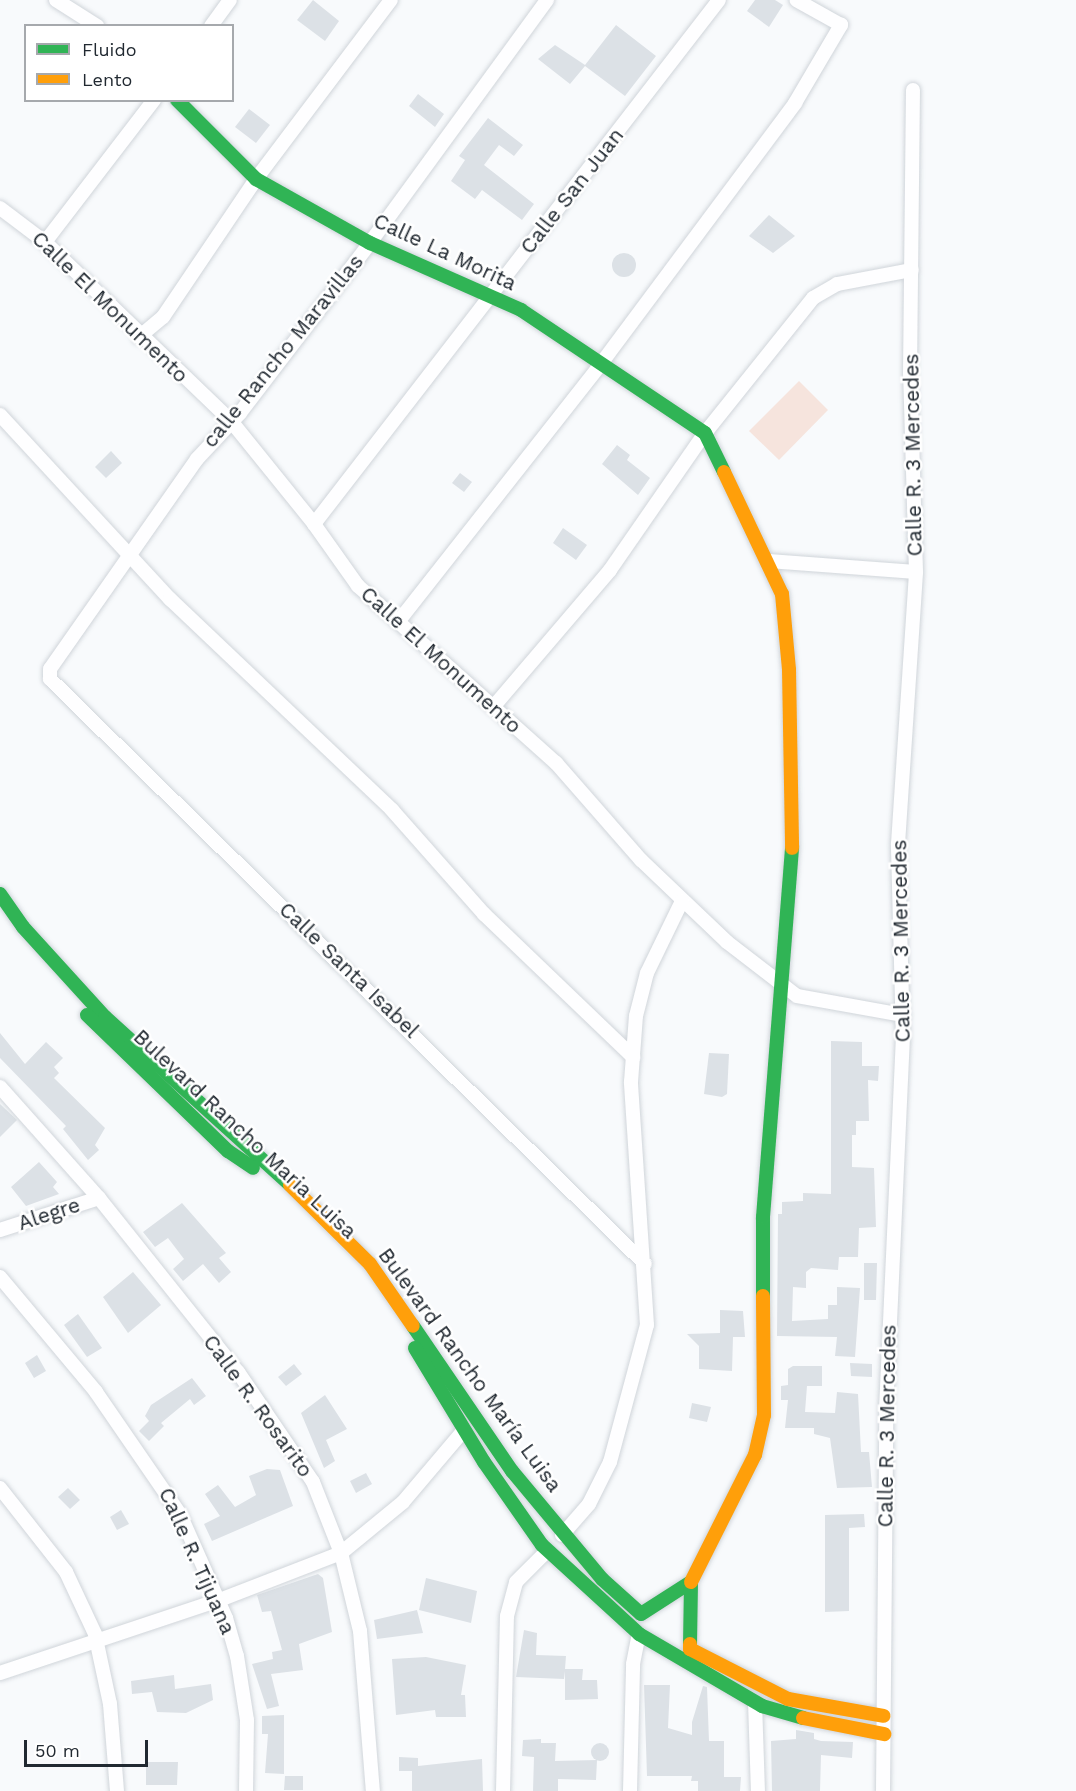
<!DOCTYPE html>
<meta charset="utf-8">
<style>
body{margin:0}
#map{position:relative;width:1076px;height:1791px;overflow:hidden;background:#f8fafc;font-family:"Work Sans",sans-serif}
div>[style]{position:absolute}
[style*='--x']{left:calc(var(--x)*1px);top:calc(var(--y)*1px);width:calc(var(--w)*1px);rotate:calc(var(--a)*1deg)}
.green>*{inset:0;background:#f6e4dd}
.building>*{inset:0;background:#dce1e6}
.round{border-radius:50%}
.roads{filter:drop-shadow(0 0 2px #d0d5da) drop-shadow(0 0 2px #d0d5da)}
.street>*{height:14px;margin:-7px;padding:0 7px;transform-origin:7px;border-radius:7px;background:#fefeff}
.fast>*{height:14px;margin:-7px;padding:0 7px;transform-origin:7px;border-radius:7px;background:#30b455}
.slow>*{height:14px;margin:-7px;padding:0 7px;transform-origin:7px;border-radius:7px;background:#ff9f0a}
span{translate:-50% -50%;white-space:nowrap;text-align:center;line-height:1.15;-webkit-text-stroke:5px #fff;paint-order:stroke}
.street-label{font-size:21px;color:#212931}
.legend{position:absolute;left:24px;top:24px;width:210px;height:78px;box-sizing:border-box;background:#fff;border:2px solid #a6a9ad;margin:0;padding:8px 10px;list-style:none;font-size:18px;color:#212931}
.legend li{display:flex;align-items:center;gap:12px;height:30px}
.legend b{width:30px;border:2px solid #a6a9ad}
.scale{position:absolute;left:24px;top:1740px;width:124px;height:27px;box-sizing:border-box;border:3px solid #212931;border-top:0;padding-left:8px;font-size:18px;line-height:21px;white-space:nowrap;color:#212931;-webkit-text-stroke:4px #fff;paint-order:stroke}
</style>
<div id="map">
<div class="green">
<div style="clip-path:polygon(799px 381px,828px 410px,779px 460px,749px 431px)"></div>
</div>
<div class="building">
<div style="clip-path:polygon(313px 0,339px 21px,325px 41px,297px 20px)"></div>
<div style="clip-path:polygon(755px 0,775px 0,783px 5px,769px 27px,747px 11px)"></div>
<div style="clip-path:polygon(616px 25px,656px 56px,625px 96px,585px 66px,570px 84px,538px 59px,555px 45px,585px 65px)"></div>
<div style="clip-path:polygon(418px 94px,444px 114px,435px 127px,409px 106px)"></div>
<div style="clip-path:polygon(249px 109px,270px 125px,256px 143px,235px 127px)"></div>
<div style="clip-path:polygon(488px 118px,523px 145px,514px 156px,499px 145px,484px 165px,534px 204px,522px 220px,482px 190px,475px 199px,451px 181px,465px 160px,459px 156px)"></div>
<div style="clip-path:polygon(769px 215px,795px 236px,773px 253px,749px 236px)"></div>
<div class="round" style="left:612px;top:253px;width:24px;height:24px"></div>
<div style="clip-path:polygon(617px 445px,630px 455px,627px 460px,650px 478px,638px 495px,602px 464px)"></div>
<div style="clip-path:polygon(111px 451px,122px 463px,106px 478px,95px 467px)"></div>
<div style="clip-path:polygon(460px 473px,472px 482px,464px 492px,452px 483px)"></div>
<div style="clip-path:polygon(563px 528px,587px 545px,576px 560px,553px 543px)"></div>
<div style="clip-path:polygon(0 1033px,25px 1064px,46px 1042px,63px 1058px,54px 1067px,59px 1073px,54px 1078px,105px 1128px,95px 1145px,99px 1150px,88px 1160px,63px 1129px,66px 1126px,0 1058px)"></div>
<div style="clip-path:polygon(831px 1041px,862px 1042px,862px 1066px,879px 1066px,878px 1081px,868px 1080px,869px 1121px,856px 1121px,856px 1135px,852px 1135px,852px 1167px,874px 1168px,876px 1227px,859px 1228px,858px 1257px,839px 1257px,838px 1270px,811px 1268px,806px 1272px,806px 1288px,793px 1287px,792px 1321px,828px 1319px,828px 1305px,837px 1305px,837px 1287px,860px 1288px,855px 1357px,835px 1356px,837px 1337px,777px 1336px,778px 1214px,782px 1214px,782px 1202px,803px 1201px,803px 1193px,831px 1194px)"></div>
<div style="clip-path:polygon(709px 1053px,729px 1054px,727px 1094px,722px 1097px,704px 1094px)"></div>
<div style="clip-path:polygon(0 1104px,17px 1120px,0 1137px)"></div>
<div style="clip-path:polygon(39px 1162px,57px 1182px,53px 1187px,59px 1194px,26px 1206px,11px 1187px)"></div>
<div style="clip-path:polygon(182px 1203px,226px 1253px,219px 1258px,231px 1272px,219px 1283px,203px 1264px,183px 1281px,173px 1269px,184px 1259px,168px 1238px,155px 1247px,143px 1232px)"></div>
<div style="clip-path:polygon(864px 1263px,877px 1263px,876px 1300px,864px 1300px)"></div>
<div style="clip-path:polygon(133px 1272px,161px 1305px,128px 1333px,103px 1297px)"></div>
<div style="clip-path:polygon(720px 1310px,743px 1311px,745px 1337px,733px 1337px,732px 1371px,699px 1369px,699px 1346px,687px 1334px,720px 1333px)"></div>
<div style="clip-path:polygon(78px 1314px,102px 1348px,87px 1357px,64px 1325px)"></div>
<div style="clip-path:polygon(37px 1355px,46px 1371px,34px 1378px,25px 1363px)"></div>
<div style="clip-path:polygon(850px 1363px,872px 1364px,872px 1377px,851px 1376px)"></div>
<div style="clip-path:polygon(294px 1364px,302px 1374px,286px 1386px,278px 1377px)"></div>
<div style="clip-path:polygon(793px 1366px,822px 1366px,822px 1386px,807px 1386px,805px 1412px,835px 1413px,837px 1392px,858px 1394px,861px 1452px,869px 1452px,872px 1487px,837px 1488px,830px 1438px,814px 1434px,814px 1428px,785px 1428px,788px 1400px,781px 1400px,781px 1386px,788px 1385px,788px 1369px)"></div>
<div style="clip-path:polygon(192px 1378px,206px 1396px,194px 1405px,190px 1399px,161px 1423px,164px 1426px,149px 1441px,139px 1431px,149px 1421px,145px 1416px,151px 1405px)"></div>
<div style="clip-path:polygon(325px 1395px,347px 1429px,326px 1440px,335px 1461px,324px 1468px,301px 1413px)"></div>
<div style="clip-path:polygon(692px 1403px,711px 1407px,707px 1422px,689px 1418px)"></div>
<div style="clip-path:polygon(267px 1469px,280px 1470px,293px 1506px,212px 1541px,204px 1524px,220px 1516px,205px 1494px,218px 1485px,235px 1507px,256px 1495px,249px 1476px)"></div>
<div style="clip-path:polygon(366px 1473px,372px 1484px,356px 1493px,350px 1481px)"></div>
<div style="clip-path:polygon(68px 1488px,80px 1500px,70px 1509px,58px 1497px)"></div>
<div style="clip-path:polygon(121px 1510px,129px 1524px,117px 1530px,110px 1517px)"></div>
<div style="clip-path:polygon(864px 1514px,865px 1527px,849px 1528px,849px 1611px,825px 1612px,825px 1515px)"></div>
<div style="clip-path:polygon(318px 1574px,323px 1578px,332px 1632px,299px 1644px,303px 1670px,271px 1674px,279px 1706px,267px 1709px,252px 1664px,273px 1659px,272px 1652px,282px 1650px,271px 1611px,262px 1612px,257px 1595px)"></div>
<div style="clip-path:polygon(426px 1578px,477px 1591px,471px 1623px,419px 1610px)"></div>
<div style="clip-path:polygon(417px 1610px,423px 1633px,377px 1639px,374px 1620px)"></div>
<div style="clip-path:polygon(524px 1630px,537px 1633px,536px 1655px,566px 1656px,565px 1669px,583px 1669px,582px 1680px,597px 1680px,598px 1699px,565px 1700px,565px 1671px,564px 1679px,516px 1677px)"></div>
<div style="clip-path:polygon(426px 1657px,466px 1665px,461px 1695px,465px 1695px,466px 1717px,436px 1717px,435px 1710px,396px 1715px,392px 1659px)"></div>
<div style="clip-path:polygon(174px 1675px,175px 1689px,211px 1684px,213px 1700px,186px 1713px,157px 1712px,152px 1692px,132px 1694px,131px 1681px)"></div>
<div style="clip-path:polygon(644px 1685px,670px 1685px,668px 1728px,692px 1735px,692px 1722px,703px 1686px,707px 1687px,709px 1741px,724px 1741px,724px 1777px,741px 1777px,740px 1791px,698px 1791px,698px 1781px,691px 1781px,692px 1776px,647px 1776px)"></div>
<div style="clip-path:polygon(284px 1715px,284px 1774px,265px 1773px,268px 1734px,262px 1734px,262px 1716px)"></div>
<div style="clip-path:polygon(796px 1730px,814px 1733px,814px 1739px,821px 1741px,853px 1742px,852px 1758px,821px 1755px,820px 1791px,772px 1791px,771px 1741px,796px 1739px)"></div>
<div style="clip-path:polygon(541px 1739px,541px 1743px,556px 1743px,555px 1761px,597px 1760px,596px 1780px,558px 1779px,558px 1791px,533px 1791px,534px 1757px,522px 1756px,523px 1740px)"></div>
<div class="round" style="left:591px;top:1743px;width:18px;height:18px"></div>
<div style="clip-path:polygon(399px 1757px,418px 1758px,418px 1766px,482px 1759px,483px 1791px,412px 1791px,412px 1771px,399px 1771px)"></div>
<div style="clip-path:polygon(146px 1762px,178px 1762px,177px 1785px,146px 1785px)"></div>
<div style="clip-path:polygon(285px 1776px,303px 1776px,303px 1790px,284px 1790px)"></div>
</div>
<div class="roads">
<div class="street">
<div style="--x:56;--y:0;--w:49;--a:32.4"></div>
<div style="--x:547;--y:0;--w:301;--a:126.1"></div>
<div style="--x:370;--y:243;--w:214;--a:127.4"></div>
<div style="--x:240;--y:413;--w:63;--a:133.1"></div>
<div style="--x:197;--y:459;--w:256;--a:125"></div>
<div style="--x:50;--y:669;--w:10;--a:90"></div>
<div style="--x:50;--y:679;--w:834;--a:44.51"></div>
<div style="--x:211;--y:26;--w:32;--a:-54"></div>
<div style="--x:0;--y:208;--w:56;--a:37.1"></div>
<div style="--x:45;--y:242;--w:258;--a:43.9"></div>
<div style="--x:231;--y:421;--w:132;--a:51.1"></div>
<div style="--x:314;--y:524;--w:76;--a:54.6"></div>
<div style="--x:358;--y:586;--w:266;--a:41.8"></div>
<div style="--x:556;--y:763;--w:129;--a:48.8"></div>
<div style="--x:641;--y:860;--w:119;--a:43.6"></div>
<div style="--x:727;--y:942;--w:88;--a:37.6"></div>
<div style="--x:797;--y:996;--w:108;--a:10.2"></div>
<div style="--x:45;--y:242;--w:179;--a:-52.5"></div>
<div style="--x:139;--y:337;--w:31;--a:-40"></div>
<div style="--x:163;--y:317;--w:166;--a:-56"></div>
<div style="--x:256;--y:179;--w:224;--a:-53"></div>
<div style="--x:0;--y:415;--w:251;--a:47.3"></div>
<div style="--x:170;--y:599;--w:306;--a:43.5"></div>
<div style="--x:392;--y:810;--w:139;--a:48.5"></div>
<div style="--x:484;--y:914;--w:207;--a:43.8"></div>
<div style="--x:314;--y:524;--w:662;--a:-52.3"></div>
<div style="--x:769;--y:561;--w:147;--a:4.3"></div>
<div style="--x:398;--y:622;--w:327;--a:-51.8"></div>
<div style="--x:600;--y:365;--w:327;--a:-53.3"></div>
<div style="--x:795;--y:103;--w:91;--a:-59.5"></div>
<div style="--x:841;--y:25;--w:51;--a:-150.9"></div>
<div style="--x:494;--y:706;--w:179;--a:-49.5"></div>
<div style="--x:610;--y:570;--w:167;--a:-55.3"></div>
<div style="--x:705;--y:433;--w:173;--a:-51.3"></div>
<div style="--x:813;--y:298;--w:28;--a:-30"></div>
<div style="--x:837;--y:284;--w:76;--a:-10.6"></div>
<div style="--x:0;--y:1087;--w:149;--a:48.3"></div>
<div style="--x:99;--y:1198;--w:223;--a:51.4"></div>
<div style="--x:238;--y:1372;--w:133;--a:55.7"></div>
<div style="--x:313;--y:1482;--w:76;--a:68.5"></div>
<div style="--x:341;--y:1553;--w:80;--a:76.3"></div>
<div style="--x:360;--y:1631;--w:161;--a:85.4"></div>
<div style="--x:0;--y:1230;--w:104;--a:-17.9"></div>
<div style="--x:0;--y:1277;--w:150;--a:50.1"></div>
<div style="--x:96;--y:1392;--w:148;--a:55.5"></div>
<div style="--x:180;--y:1514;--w:114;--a:66.1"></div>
<div style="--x:226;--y:1618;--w:40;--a:74"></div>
<div style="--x:237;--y:1656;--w:65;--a:81.1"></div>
<div style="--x:247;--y:1720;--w:71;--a:90.8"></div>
<div style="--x:0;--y:1488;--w:107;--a:51.8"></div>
<div style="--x:66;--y:1572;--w:68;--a:64.9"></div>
<div style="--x:95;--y:1634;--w:72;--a:77.9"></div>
<div style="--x:110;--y:1704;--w:87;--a:85.4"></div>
<div style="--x:562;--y:1535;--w:41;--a:-48.9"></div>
<div style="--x:589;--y:1504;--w:47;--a:-63.4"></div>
<div style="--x:610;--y:1462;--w:142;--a:-74.9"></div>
<div style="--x:647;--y:1325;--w:244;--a:-93.8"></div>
<div style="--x:631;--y:1082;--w:66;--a:-85.7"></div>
<div style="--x:636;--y:1016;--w:44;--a:-75.7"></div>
<div style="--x:647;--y:973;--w:80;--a:-64.1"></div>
<div style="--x:0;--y:1673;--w:229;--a:-18.4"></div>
<div style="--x:217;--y:1601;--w:133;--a:-21.2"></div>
<div style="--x:341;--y:1553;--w:80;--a:-39.4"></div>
<div style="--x:403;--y:1502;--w:94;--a:-49.7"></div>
<div style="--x:755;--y:1702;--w:89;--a:88.1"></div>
<div style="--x:503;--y:1791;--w:175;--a:-88.7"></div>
<div style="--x:507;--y:1616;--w:35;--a:-75"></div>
<div style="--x:516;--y:1582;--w:44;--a:-45"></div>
<div style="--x:630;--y:1791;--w:127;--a:-88.6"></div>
<div style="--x:633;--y:1664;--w:31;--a:-79"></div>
<div style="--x:883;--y:1791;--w:381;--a:-89.5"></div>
<div style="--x:886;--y:1410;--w:371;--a:-87.4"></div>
<div style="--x:903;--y:1039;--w:195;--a:-91.5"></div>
<div style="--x:898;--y:844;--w:273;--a:-86.2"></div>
<div style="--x:916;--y:572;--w:198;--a:-91.7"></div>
<div style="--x:910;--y:374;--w:284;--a:-89.4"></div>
</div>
<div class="fast">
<div style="--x:177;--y:100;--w:112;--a:45"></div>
<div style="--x:256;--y:179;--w:131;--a:29.3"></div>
<div style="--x:370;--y:243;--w:165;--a:23.9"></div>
<div style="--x:521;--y:310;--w:221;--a:33.8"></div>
<div style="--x:705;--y:433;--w:43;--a:64"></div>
<div style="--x:0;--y:894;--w:40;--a:55.1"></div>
<div style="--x:23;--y:927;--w:122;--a:47.7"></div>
<div style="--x:105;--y:1017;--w:250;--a:42.2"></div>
<div style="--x:87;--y:1015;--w:196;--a:44"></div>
<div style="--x:228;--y:1151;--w:30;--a:34"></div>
<div style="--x:763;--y:1296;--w:79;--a:-90"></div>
<div style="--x:763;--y:1217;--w:370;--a:-85.5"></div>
<div style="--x:413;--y:1326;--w:176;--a:55.7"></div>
<div style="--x:512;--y:1471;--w:141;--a:50.2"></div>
<div style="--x:602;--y:1579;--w:52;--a:41.9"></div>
<div style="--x:641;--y:1614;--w:59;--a:-32.6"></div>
<div style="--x:691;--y:1582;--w:62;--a:90.9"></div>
<div style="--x:415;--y:1348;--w:133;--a:58.8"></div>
<div style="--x:484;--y:1462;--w:101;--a:55.1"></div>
<div style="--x:542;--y:1545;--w:132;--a:42.5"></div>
<div style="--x:639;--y:1634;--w:143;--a:30.3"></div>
<div style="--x:762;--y:1706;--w:43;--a:16.3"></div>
</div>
<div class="slow">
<div style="--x:724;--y:472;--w:135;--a:64.6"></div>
<div style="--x:782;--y:594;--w:76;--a:84.7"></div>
<div style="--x:789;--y:670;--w:178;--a:89"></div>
<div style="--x:290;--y:1185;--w:112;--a:44.6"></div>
<div style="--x:370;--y:1264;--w:75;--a:55.3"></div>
<div style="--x:691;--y:1582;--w:142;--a:-63.3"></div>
<div style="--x:755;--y:1455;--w:41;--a:-77.3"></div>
<div style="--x:764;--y:1415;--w:119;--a:-90.5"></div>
<div style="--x:690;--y:1644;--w:5;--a:90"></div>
<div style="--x:690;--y:1649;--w:110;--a:27"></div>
<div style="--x:788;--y:1699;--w:97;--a:10"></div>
<div style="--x:803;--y:1718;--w:83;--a:11.2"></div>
</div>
</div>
<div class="street-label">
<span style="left:572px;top:191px;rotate:-52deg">Calle San Juan</span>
<span style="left:445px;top:252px;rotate:25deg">Calle La Morita</span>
<span style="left:110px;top:307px;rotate:44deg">Calle El Monumento</span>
<span style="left:283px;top:351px;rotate:-51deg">calle Rancho Maravillas</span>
<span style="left:913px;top:455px;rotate:-91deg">Calle R. 3 Mercedes</span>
<span style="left:441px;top:660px;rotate:42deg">Calle El Monumento</span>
<span style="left:901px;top:941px;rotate:-91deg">Calle R. 3 Mercedes</span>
<span style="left:349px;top:970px;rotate:44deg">Calle Santa Isabel</span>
<span style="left:245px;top:1134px;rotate:43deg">Bulevard Rancho Maria Luisa</span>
<span style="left:49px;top:1214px;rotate:-18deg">Alegre</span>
<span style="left:470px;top:1370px;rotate:54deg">Bulevard Rancho María Luisa</span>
<span style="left:258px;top:1406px;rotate:54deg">Calle R. Rosarito</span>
<span style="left:887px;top:1426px;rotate:-89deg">Calle R. 3 Mercedes</span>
<span style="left:197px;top:1561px;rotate:66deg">Calle R. Tijuana</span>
</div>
<ul class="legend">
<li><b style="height:8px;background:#30b455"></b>Fluido</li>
<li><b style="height:8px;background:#ff9f0a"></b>Lento</li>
</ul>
<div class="scale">50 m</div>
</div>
